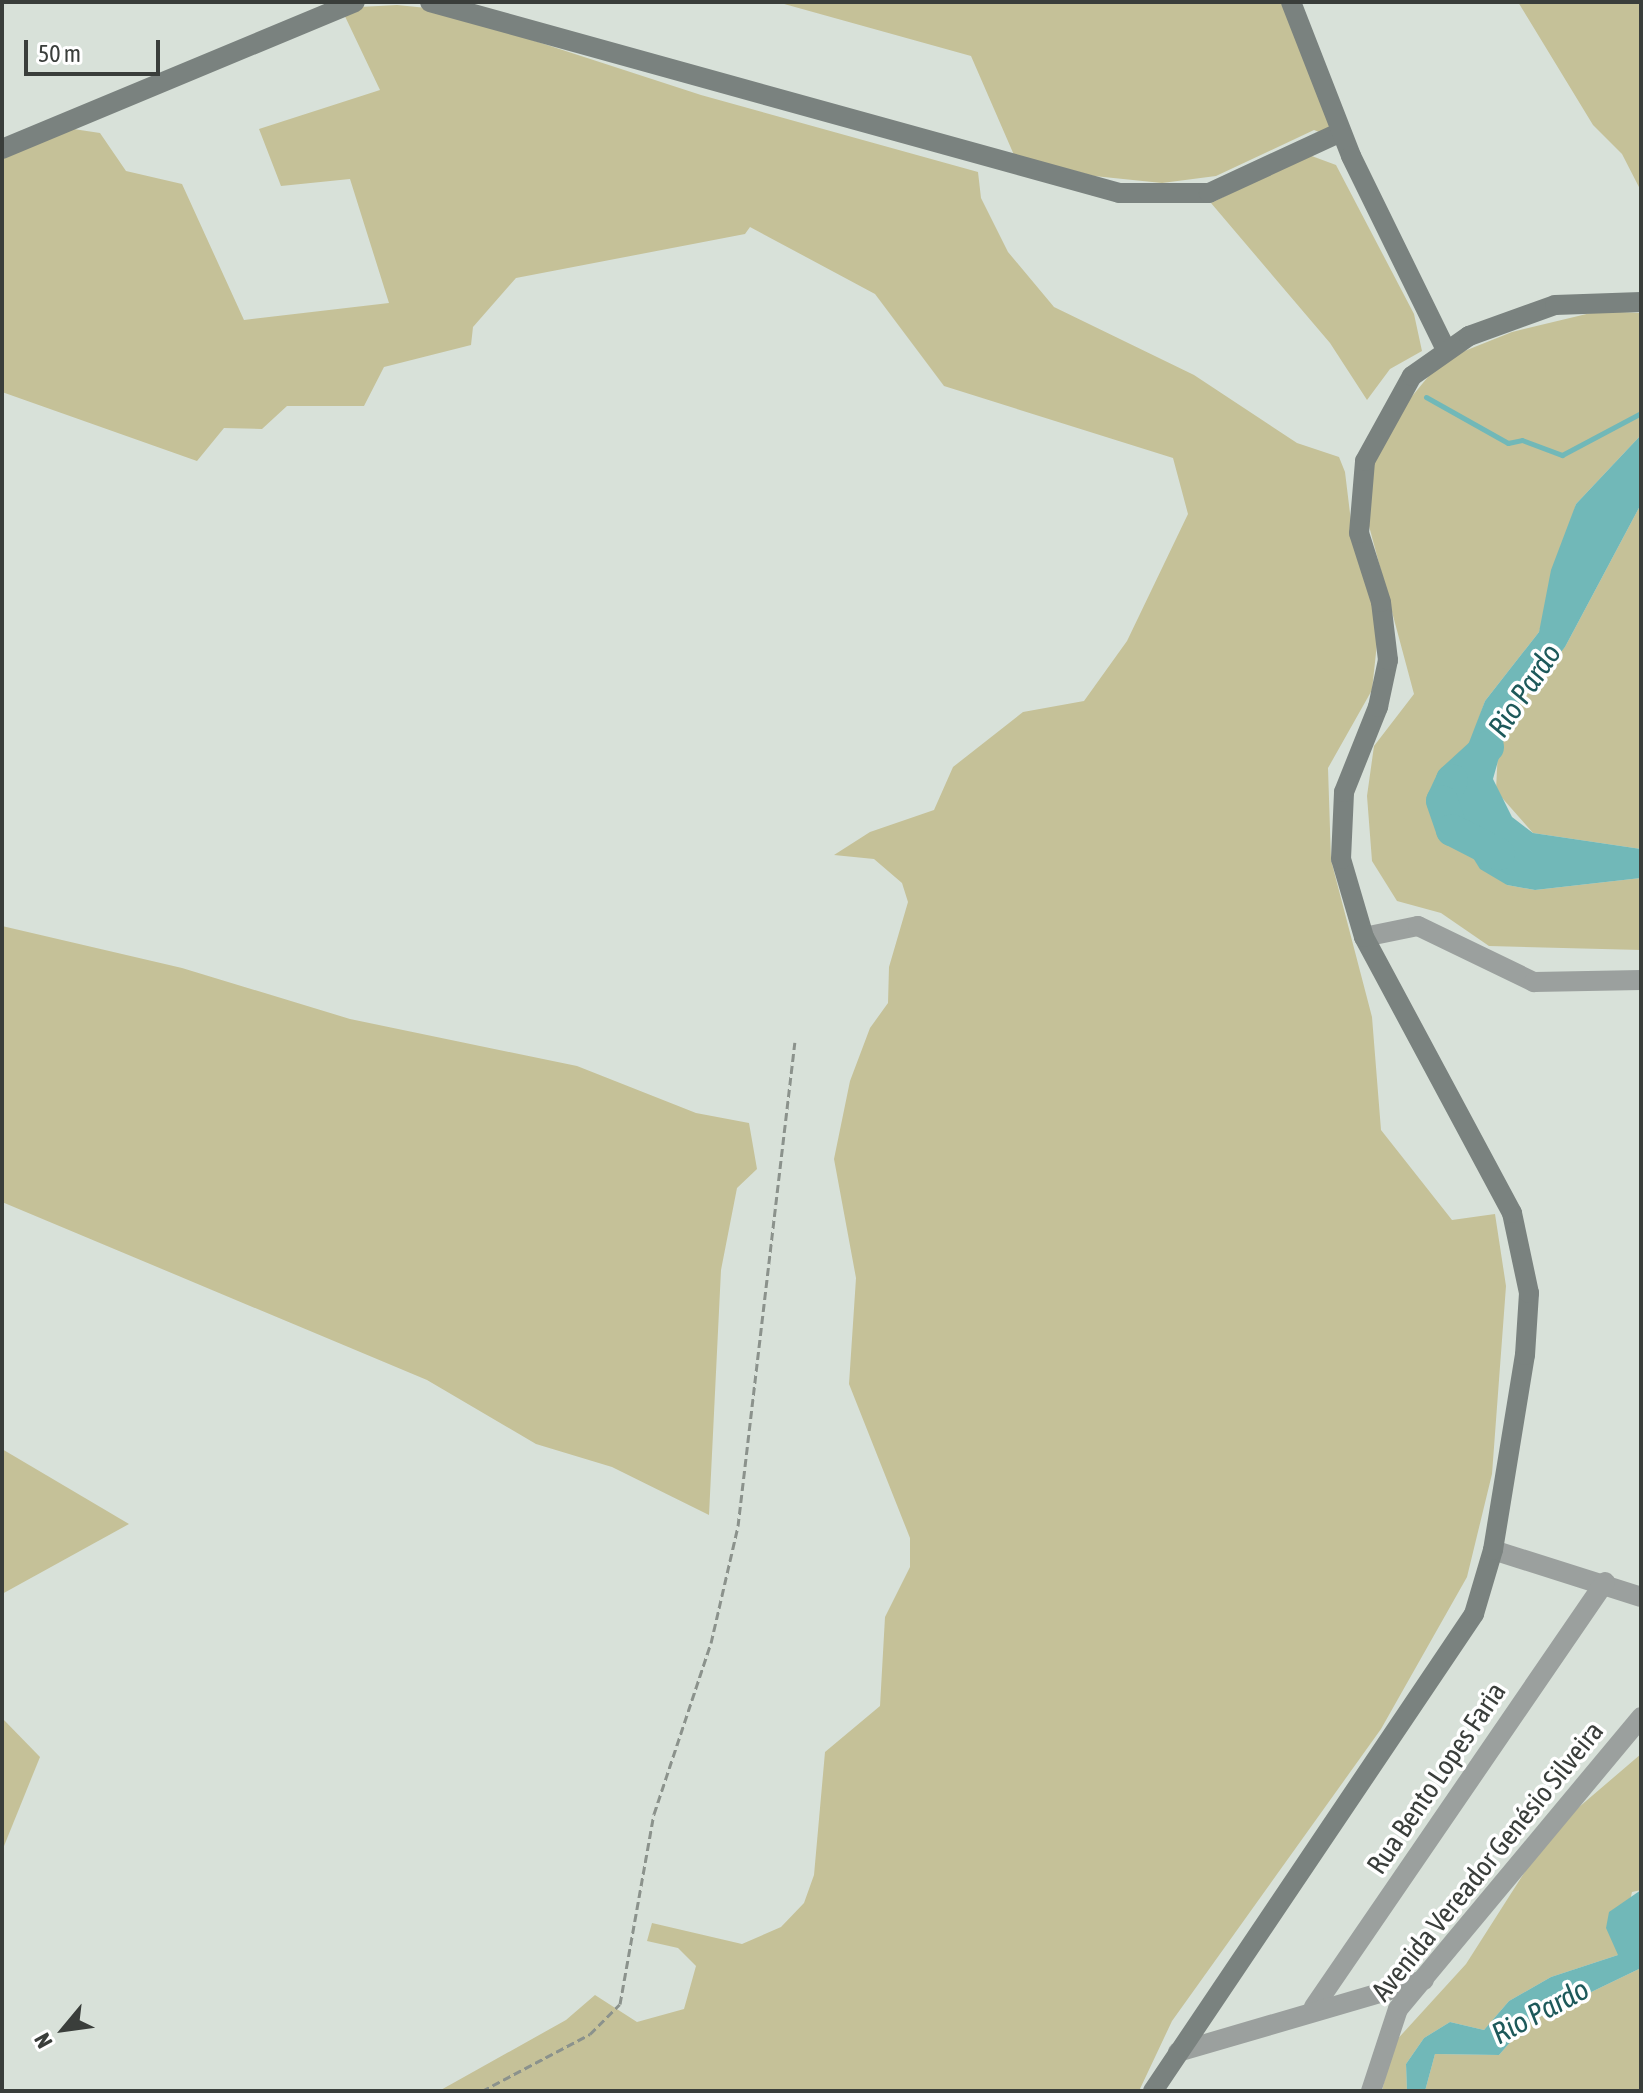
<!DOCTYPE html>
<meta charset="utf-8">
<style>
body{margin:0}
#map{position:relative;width:1643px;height:2093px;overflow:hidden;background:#d8e1d9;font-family:"Asap Condensed",sans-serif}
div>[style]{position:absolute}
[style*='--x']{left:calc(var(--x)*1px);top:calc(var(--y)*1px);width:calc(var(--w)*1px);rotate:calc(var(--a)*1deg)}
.green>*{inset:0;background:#c5c198}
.water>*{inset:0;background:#71b8b8}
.stream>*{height:5px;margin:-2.5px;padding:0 2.5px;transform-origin:2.5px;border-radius:2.5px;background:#71b8b8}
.river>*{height:32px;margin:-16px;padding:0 16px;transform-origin:16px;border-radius:16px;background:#71b8b8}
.path>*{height:3px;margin-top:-1.5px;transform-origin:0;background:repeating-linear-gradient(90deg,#8b928c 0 8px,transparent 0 12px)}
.street>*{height:20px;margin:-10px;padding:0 10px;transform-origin:10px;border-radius:10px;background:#9ba09e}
.secondary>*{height:20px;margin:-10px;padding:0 10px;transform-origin:10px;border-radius:10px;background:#7a827f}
span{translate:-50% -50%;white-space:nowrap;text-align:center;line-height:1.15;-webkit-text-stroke:7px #fff;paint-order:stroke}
.street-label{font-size:28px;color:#3a3e3b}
.water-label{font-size:30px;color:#1d595a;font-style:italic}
.frame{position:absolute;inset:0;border:4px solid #3a3e3b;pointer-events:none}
.north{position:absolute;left:24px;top:1989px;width:80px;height:80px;-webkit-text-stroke:6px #fff;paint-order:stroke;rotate:241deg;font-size:22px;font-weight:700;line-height:32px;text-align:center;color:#3a3e3b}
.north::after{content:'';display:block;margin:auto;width:28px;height:36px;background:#3a3e3b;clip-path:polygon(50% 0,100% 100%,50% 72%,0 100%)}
.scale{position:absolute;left:24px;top:40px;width:136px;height:36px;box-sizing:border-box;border:4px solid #3a3e3b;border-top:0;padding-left:10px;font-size:24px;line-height:28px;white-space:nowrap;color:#3a3e3b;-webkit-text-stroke:6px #fff;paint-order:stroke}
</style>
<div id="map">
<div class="green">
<div style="clip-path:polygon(777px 2px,1298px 2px,1350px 144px,1314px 130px,1216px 176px,1162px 183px,1094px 176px,1014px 155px,971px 56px)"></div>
<div style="clip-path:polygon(1518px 2px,1641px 2px,1641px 191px,1622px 154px,1593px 125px)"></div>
<div style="clip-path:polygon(397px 5px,437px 9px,701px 95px,978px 172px,981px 198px,1008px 252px,1054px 307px,1194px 375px,1297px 443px,1339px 457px,1345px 472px,1354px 546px,1379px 625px,1372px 690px,1328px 768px,1331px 860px,1372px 1017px,1381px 1130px,1452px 1220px,1495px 1214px,1506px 1286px,1492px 1474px,1467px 1577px,1381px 1729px,1172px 2021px,1139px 2091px,439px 2091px,566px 2020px,595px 1995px,637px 2022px,684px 2009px,696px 1966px,678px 1948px,647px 1941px,652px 1923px,742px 1944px,781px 1927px,804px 1903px,814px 1875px,825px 1752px,880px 1706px,885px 1617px,910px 1567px,910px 1538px,849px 1384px,856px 1278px,834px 1159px,850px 1081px,870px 1028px,888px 1003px,889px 967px,908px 902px,902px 883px,874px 859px,834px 855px,870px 832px,934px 810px,953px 767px,1023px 712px,1084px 701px,1127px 641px,1188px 514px,1173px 458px,944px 386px,875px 294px,750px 227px,745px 234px,516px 278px,473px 327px,471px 345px,384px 367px,364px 406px,287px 406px,262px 429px,224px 428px,197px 461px,2px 392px,2px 153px,60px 127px,100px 133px,126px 171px,182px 184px,244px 320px,389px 303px,350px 179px,281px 186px,259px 129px,380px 90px,341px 8px)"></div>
<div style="clip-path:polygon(1309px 155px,1336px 165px,1414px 314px,1422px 351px,1390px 369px,1367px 400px,1330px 343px,1211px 203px)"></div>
<div style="clip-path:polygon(1599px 311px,1641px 313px,1641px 435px,1576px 504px,1539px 632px,1485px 701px,1450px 800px,1507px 885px,1535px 890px,1641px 878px,1641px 950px,1489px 946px,1441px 913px,1397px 901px,1372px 861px,1367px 796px,1374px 746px,1414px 694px,1365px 511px,1373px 460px,1384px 430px,1442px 360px,1512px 332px)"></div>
<div style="clip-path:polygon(1641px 504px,1641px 849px,1533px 833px,1496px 791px,1498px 748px,1528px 687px,1565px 647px)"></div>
<div style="clip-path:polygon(2px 926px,182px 968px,350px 1019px,577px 1066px,696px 1113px,749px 1123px,757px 1169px,737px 1188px,721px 1270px,709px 1515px,612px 1467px,536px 1444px,427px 1380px,2px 1202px)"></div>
<div style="clip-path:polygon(2px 1449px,129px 1524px,2px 1594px)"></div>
<div style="clip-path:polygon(2px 1718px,40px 1757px,2px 1851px)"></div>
<div style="clip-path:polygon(1641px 1754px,1641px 1890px,1632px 1892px,1618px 1955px,1551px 1977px,1509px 2001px,1484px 2030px,1450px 2022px,1424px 2038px,1406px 2064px,1407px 2091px,1382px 2091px,1393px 2044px,1466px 1964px,1551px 1831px)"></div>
<div style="clip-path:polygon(1641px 1968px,1641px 2091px,1425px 2091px,1435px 2054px,1499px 2055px,1527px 2023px)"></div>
</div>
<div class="water">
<div style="clip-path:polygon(1641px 435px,1641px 504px,1565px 647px,1511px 714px,1493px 779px,1512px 817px,1533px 833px,1641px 849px,1641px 878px,1535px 890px,1507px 885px,1480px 869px,1465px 845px,1450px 800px,1453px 784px,1485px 701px,1539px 632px,1551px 570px,1576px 504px)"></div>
<div style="clip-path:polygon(1641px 1890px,1641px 1968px,1527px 2023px,1499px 2055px,1435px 2054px,1425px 2091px,1407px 2091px,1406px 2064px,1424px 2038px,1450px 2022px,1484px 2030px,1509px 2001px,1551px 1977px,1618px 1955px,1606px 1928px,1609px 1912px)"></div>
</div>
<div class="stream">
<div style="--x:1426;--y:397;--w:94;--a:29.3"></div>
<div style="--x:1508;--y:443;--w:14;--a:-12"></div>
<div style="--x:1522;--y:440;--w:43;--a:20.6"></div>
<div style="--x:1562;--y:455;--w:89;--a:-28"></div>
</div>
<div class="river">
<div style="--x:1488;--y:747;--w:49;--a:137.5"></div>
<div style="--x:1452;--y:780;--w:23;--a:115"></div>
<div style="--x:1442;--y:801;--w:31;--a:71"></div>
<div style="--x:1452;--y:830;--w:53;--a:27.1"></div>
</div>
<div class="path">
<div style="--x:482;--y:2091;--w:122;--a:-27.8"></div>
<div style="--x:590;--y:2034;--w:42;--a:-45"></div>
<div style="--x:620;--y:2004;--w:193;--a:-79.9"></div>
<div style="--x:654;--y:1814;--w:180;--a:-71.6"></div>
<div style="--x:711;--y:1643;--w:120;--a:-77"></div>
<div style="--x:738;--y:1526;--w:487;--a:-83.3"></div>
</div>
<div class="street">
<div style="--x:1364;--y:937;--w:55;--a:-11.5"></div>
<div style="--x:1418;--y:926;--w:129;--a:25.8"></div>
<div style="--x:1534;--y:982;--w:107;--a:-1.1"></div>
<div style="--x:1493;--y:1550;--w:155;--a:17.6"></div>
<div style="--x:1314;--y:2007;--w:515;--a:-55.6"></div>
<div style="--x:1178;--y:2052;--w:256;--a:-16.3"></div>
<div style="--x:1371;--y:2091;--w:86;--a:-71.8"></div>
<div style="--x:1398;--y:2009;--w:380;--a:-50.2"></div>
</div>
<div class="secondary">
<div style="--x:430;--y:2;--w:715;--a:15.49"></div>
<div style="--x:1119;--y:193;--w:90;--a:0"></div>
<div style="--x:1209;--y:193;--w:145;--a:-24.8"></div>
<div style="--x:1291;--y:2;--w:165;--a:68.7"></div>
<div style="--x:1351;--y:156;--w:216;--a:63.9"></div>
<div style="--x:2;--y:149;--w:382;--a:-22.6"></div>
<div style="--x:1153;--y:2091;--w:575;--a:-56.06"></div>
<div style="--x:1474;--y:1614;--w:67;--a:-73.5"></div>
<div style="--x:1493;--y:1550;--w:198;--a:-80.7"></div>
<div style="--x:1525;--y:1355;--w:62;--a:-86.3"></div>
<div style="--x:1529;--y:1293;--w:82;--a:-102"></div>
<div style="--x:1512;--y:1213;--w:313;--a:-118.2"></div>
<div style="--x:1364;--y:937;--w:81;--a:-106.4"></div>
<div style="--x:1341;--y:859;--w:67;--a:-87.4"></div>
<div style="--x:1344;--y:792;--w:92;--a:-68.2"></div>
<div style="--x:1378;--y:707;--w:48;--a:-78"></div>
<div style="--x:1388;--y:660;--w:58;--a:-96.9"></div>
<div style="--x:1381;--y:602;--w:72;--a:-107.7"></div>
<div style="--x:1359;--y:533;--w:72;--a:-85.2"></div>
<div style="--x:1365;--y:461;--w:97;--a:-61.1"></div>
<div style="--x:1412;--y:376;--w:70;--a:-35.1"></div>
<div style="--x:1469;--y:336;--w:91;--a:-19.8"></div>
<div style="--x:1555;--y:305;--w:86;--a:-2"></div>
</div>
<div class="street-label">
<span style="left:1436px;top:1778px;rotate:-56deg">Rua Bento Lopes Faria</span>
<span style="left:1487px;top:1861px;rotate:-51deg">Avenida Vereador Genésio Silveira</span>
</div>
<div class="water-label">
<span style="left:1524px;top:690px;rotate:-56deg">Rio Pardo</span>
<span style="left:1540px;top:2011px;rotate:-28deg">Rio Pardo</span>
</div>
<div class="frame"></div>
<div class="north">N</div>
<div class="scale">50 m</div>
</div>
